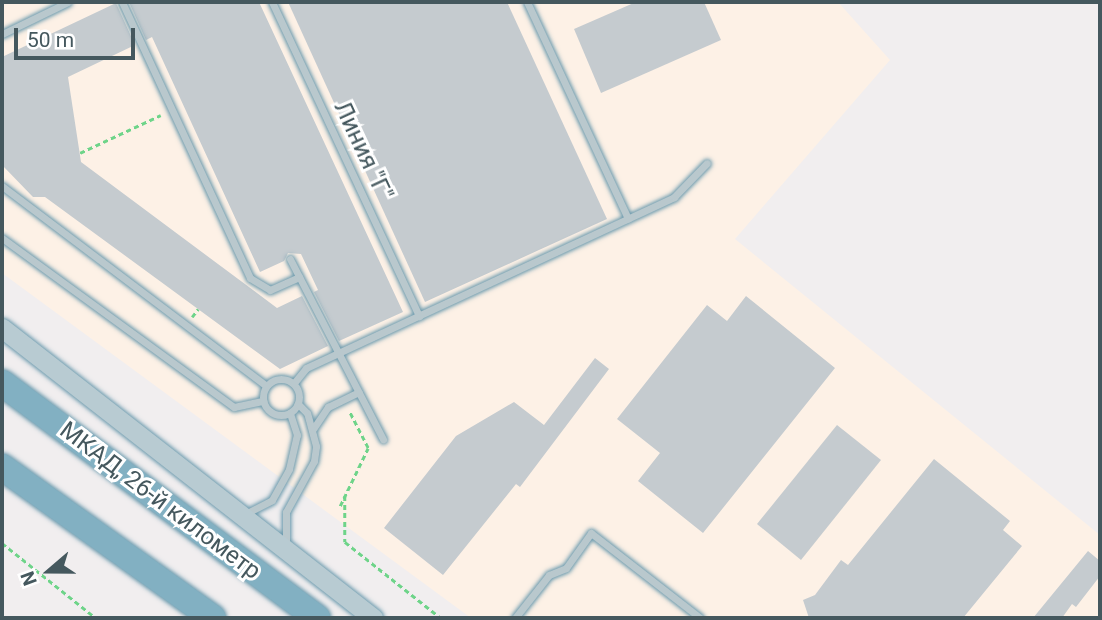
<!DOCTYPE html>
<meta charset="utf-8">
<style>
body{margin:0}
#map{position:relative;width:1102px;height:620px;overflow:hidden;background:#f1eeef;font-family:Roboto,sans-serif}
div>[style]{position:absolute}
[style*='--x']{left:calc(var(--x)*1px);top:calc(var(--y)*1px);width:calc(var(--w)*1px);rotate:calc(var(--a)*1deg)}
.commercial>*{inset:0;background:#fdf1e6}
.building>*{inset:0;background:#c5cbcf}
.path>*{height:2.5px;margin-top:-1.25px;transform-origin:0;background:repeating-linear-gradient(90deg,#6ed489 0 5px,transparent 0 8.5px)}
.roads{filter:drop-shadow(0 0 2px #6d9bae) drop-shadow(0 0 2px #6d9bae)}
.lane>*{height:7px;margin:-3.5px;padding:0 3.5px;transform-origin:3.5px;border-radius:3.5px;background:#b9c8cd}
.lane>.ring{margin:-3.5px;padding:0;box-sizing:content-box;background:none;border:7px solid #b9c8cd;border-radius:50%}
.secondary>*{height:19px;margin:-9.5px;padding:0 9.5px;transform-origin:9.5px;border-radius:9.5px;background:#b8cbd2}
.highway>*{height:26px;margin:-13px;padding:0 13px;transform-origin:13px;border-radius:13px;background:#82b0c2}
span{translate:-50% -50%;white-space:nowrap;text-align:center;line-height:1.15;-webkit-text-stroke:6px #fff;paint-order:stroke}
.street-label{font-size:24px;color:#45585e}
.frame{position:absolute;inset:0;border:4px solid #45585e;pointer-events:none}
.north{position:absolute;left:14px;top:536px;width:70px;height:70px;-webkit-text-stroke:5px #fff;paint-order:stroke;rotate:250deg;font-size:19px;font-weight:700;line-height:28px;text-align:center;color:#45585e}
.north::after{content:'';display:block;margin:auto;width:24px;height:32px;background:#45585e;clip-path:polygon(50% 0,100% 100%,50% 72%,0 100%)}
.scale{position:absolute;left:14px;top:28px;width:121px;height:32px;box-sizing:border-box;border:4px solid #45585e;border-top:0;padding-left:9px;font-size:21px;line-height:24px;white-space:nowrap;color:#45585e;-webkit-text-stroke:5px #fff;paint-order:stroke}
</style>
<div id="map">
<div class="commercial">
<div style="clip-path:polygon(2px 2px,838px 2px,890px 60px,735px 239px,1100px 535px,1100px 618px,471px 618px,2px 273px)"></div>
</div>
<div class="building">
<div style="clip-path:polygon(129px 2px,259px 2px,403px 312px,339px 341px,314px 292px,318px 290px,301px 254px,288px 253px,284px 261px,260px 272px,152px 37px,146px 40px)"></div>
<div style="clip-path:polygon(288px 2px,507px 2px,607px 219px,425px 302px)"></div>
<div style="clip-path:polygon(636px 2px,704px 2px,721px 40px,601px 93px,574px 29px)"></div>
<div style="clip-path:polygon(116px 3px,135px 45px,68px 77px,81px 162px,277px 308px,302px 296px,328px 346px,280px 369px,45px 197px,33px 197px,2px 165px,2px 57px)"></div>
<div style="clip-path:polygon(746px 296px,835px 368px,703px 533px,638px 481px,660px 453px,617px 419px,707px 305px,727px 321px)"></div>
<div style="clip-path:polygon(595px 358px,609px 369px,520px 487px,516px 484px,443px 575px,384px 528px,456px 436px,514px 402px,544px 425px)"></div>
<div style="clip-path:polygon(837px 425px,881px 460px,801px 560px,757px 524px)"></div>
<div style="clip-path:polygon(934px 459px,1010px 521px,1003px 530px,1022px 546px,963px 618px,809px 618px,803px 600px,815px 595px,841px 560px,848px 565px)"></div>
<div style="clip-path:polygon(1088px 551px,1100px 561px,1100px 576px,1076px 607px,1072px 604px,1062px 618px,1033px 618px)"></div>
</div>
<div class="path">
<div style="--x:80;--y:153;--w:89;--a:-25.1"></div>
<div style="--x:192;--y:317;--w:10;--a:-53"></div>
<div style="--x:345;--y:496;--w:46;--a:90"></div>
<div style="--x:345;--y:542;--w:122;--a:38.4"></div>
<div style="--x:340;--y:506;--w:64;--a:-64.2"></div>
<div style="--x:368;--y:448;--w:42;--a:-117.2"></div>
<div style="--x:2;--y:543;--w:120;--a:38.6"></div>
</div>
<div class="roads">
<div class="lane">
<div style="--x:122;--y:2;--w:304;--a:65.1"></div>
<div style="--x:250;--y:278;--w:23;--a:31"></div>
<div style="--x:270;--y:290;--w:32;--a:-24"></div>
<div style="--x:272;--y:2;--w:347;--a:64.9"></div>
<div style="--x:527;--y:2;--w:239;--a:65"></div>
<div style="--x:2;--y:34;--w:73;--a:-25.9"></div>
<div style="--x:2;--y:186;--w:331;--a:37.1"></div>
<div style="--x:2;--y:238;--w:287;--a:36.1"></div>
<div style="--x:234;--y:407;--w:30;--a:-12"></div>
<div style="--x:290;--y:259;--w:203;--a:62.7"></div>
<div class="ring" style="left:263px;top:379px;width:29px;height:29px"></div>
<div style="--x:294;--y:383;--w:19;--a:-51"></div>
<div style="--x:306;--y:368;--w:406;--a:-24.9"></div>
<div style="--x:674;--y:197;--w:47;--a:-45.9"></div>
<div style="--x:313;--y:429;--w:27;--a:-56"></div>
<div style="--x:328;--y:407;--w:34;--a:-26"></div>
<div style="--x:245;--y:514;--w:30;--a:-27"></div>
<div style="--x:272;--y:500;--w:35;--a:-61"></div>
<div style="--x:289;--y:469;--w:35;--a:-77"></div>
<div style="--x:297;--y:435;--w:23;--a:-108"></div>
<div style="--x:286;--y:544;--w:32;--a:-90"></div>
<div style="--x:286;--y:512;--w:58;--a:-61.2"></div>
<div style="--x:314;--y:461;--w:15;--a:-82"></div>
<div style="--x:316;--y:446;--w:34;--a:-105"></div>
<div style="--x:307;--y:413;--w:13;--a:-135"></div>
<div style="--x:515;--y:618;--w:55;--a:-51.7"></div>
<div style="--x:549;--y:575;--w:18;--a:-22"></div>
<div style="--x:566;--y:568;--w:43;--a:-54.5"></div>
<div style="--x:591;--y:533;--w:138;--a:37.9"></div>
</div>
<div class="secondary">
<div style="--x:2;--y:328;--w:471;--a:38"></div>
</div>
<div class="highway">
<div style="--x:2;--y:383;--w:393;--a:36.7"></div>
<div style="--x:2;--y:467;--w:259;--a:35.6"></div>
</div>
</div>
<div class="street-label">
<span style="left:363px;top:151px;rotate:65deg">Линия "Г"</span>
<span style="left:160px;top:501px;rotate:37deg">МКАД, 26-й километр</span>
</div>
<div class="frame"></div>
<div class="north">N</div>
<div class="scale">50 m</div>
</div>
